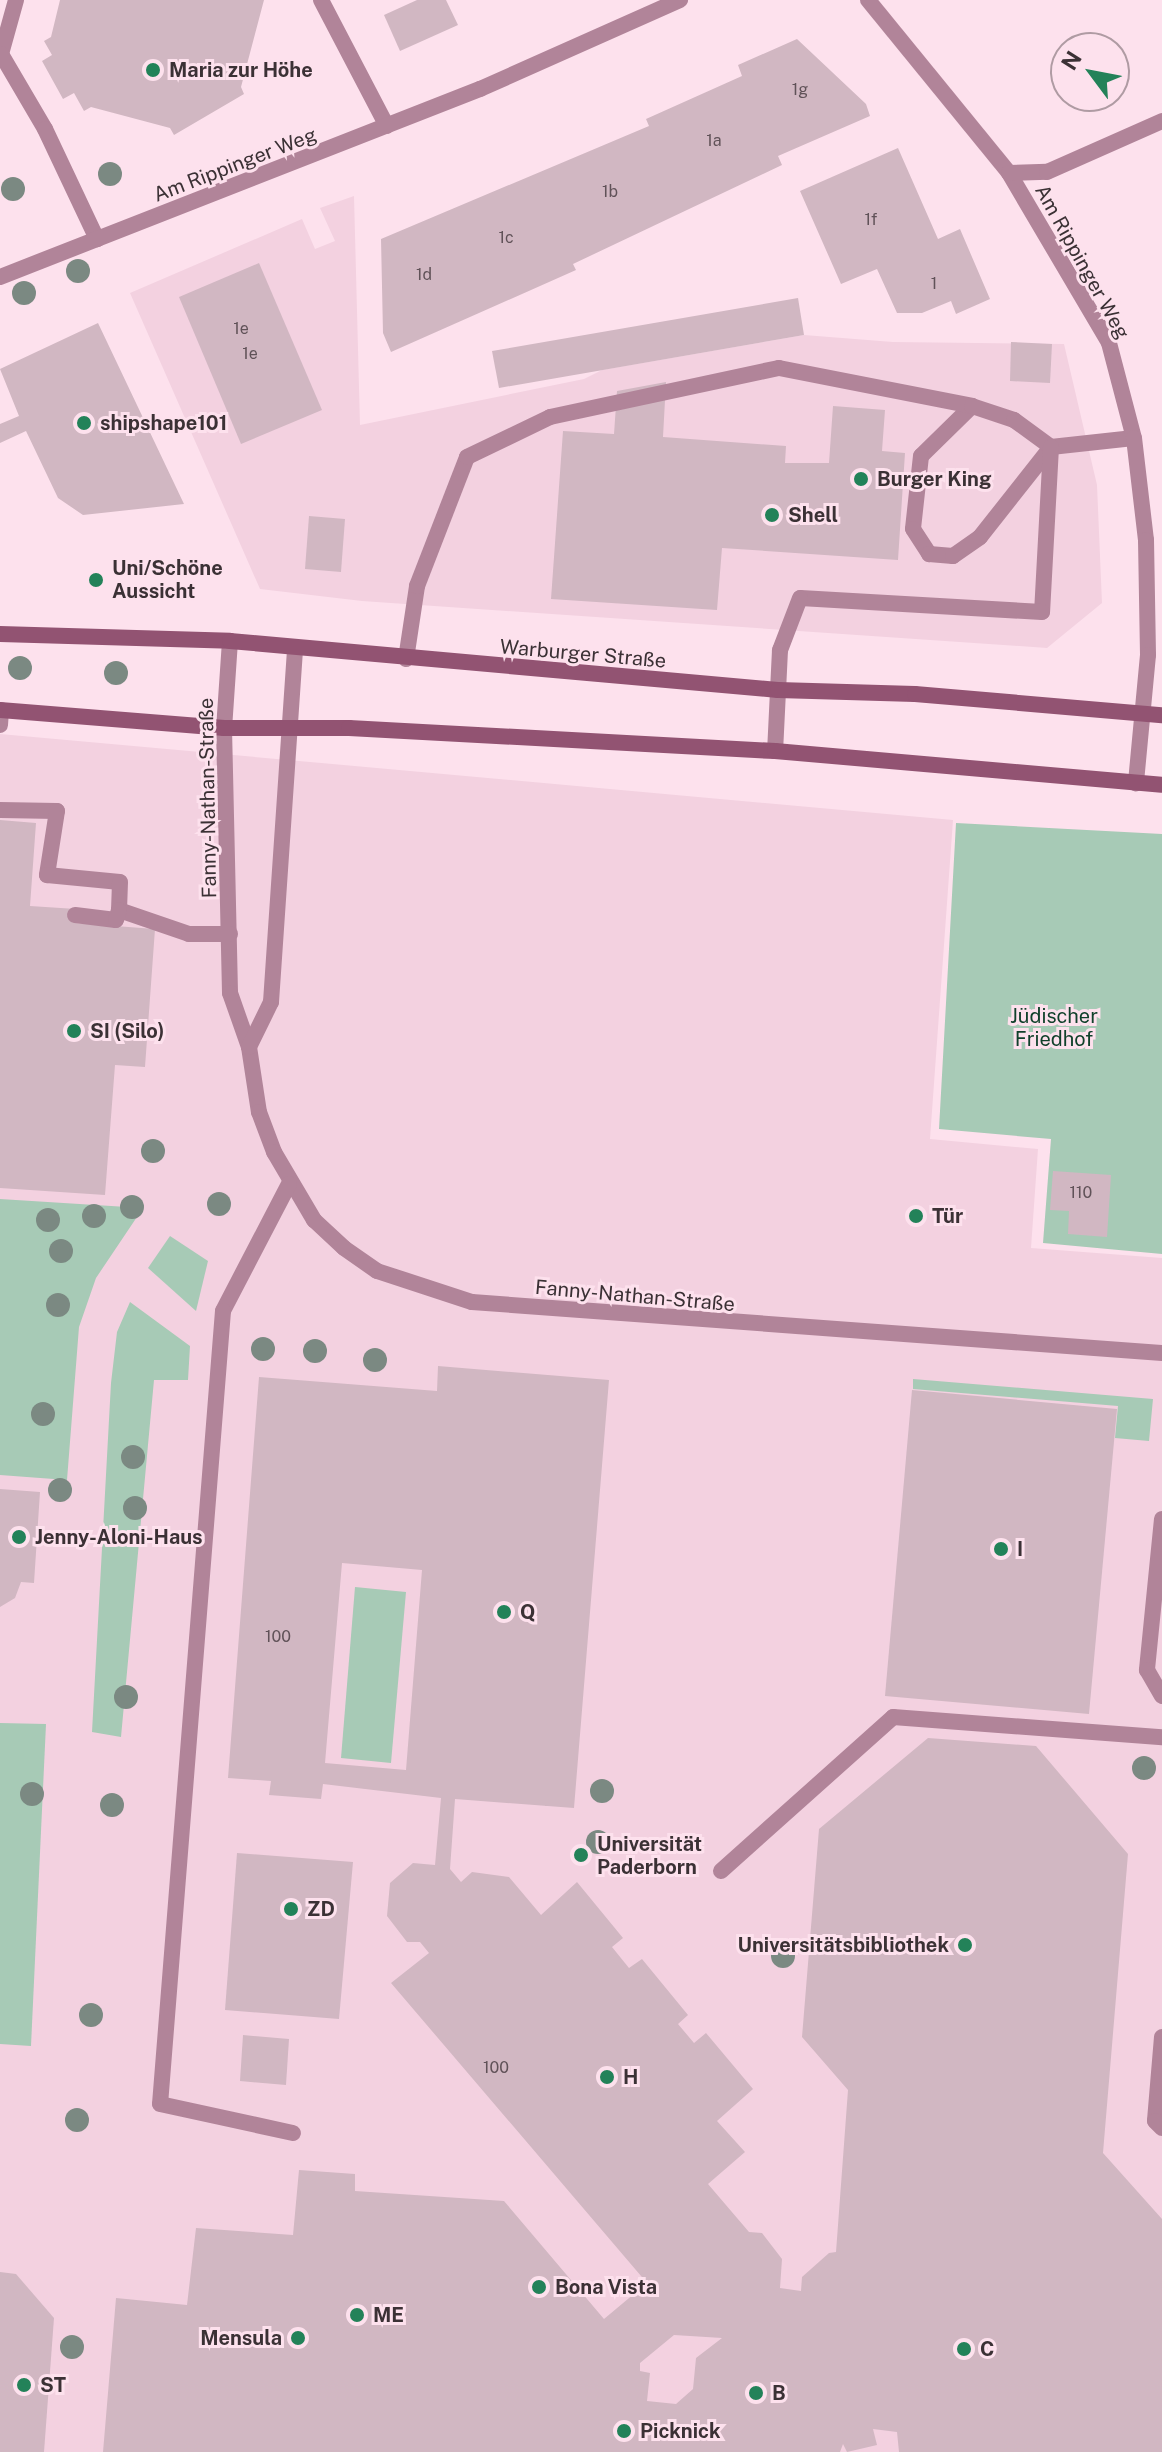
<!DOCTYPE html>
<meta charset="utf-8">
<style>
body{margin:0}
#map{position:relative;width:1162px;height:2452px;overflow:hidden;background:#fde1ed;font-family:"Public Sans",sans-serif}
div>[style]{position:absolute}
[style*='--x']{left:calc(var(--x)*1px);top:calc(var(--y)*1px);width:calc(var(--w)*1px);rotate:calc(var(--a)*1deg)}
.built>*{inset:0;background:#f3d1e0}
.green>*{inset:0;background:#a7cab6}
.building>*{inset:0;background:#d1b7c2}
.lane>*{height:16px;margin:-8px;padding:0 8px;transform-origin:8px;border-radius:8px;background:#b18499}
.street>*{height:16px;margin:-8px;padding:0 8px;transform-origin:8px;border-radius:8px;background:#b18499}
.secondary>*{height:16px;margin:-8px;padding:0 8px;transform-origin:8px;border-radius:8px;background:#925372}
.trees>*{width:24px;height:24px;margin:-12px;border-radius:50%;background:#7b8982}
.dots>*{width:22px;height:22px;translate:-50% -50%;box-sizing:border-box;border:4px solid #fde1ed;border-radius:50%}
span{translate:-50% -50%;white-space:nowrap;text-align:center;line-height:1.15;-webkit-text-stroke:6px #fde1ed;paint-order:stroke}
.number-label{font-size:16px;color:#605258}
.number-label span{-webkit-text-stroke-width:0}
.poi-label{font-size:20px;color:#3b3135;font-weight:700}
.left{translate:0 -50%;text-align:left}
.right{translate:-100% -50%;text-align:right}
.street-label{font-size:20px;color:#3b3135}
.park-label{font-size:20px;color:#10412b}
.north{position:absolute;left:1050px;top:32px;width:80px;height:80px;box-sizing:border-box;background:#fde1ed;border:2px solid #af9ba3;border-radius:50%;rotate:302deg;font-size:22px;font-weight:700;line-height:32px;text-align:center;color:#3b3135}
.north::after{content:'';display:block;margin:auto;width:28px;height:36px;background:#238259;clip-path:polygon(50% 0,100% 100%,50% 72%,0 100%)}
</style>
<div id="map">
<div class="built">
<div style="clip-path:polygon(354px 196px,360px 425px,584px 379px,602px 370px,804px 335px,893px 342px,1064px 344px,1097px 485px,1102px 603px,1047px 648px,362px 601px,260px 589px,130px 293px,302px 219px,315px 249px,335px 241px,320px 208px)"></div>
<div style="clip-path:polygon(0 734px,953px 820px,930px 1139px,1038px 1149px,1031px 1248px,1162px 1258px,1162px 2452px,0 2452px)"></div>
</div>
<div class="green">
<div style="clip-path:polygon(956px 823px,1162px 834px,1162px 1254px,1043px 1243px,1051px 1139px,939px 1129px)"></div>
<div style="clip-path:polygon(0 1199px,143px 1208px,96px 1278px,79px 1327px,67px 1480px,0 1475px)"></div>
<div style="clip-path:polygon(170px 1236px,208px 1261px,196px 1311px,148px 1268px)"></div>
<div style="clip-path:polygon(130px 1302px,190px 1346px,188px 1380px,154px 1380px,121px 1737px,92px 1732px,111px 1383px,117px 1332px)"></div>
<div style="clip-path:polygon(913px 1379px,1153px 1399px,1149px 1441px,1115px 1438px,1118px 1406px,913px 1389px)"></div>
<div style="clip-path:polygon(355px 1587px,406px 1592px,391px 1763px,341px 1758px)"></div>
<div style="clip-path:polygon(0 1723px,46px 1724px,31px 2046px,0 2044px)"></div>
</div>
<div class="building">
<div style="clip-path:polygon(60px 0,264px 0,241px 87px,244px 94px,174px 135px,170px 128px,91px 107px,84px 111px,74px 93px,63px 99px,42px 61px,52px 55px,44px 41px,51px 37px)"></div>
<div style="clip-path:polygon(417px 0,446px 0,458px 25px,400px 51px,384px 15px)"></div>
<div style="clip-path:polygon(797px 39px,866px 104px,870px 116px,778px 156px,782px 165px,573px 264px,576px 270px,391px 352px,383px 333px,381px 239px,649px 126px,646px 119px,742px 76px,738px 65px)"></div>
<div style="clip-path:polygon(898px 148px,938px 239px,960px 229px,990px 299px,956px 314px,951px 301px,922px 313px,897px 313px,877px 269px,841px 284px,800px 191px)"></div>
<div style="clip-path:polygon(259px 263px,322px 410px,241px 444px,179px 297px)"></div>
<div style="clip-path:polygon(798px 298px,804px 335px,499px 388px,492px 351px)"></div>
<div style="clip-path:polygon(98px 323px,184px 504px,83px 515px,58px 498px,26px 431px,0 443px,0 424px,19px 416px,0 369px)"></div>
<div style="clip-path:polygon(1011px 342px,1052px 344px,1050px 383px,1010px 381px)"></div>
<div style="clip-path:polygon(666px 382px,663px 437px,786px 446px,785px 463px,829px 463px,833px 406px,885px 410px,882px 451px,905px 453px,898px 560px,722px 548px,717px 610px,551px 599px,563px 431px,614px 434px,617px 391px)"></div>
<div style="clip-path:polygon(309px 516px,345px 519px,341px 572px,305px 569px)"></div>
<div style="clip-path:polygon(0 820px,36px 823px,30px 906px,76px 909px,75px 923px,155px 929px,145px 1067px,115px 1065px,105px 1195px,0 1188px)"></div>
<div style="clip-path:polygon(1053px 1171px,1111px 1175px,1107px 1237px,1068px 1234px,1069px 1211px,1050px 1210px)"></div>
<div style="clip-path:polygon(evenodd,438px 1366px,609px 1380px,574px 1808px,455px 1799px,450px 1869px,461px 1882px,472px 1872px,509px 1877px,541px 1915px,577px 1882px,623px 1938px,612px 1947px,629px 1968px,642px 1959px,688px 2015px,678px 2024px,694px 2043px,706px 2033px,753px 2089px,717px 2121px,745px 2152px,708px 2184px,749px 2232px,762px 2233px,782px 2259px,780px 2288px,801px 2291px,802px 2277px,829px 2253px,836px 2252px,848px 2090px,802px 2037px,819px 1829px,928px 1738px,1036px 1746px,1128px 1854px,1103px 2153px,1162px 2219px,1162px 2452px,899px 2452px,897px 2432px,873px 2429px,877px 2445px,847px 2452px,843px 2444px,840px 2452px,103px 2452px,116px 2298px,187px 2305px,196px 2228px,293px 2235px,299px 2170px,355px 2174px,355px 2191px,504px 2201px,604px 2319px,647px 2283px,391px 1983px,429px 1953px,420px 1942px,407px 1942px,387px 1916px,390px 1883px,413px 1863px,435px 1865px,441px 1798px,323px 1784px,321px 1799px,269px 1795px,271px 1781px,228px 1778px,259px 1377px,437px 1391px,438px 1366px,342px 1563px,422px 1570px,406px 1770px,325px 1763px,342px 1563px,438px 1366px,674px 2335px,722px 2338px,696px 2358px,693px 2389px,676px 2404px,647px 2401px,650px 2373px,640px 2371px,640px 2363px,674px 2335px)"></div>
<div style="clip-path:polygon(912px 1390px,1117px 1409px,1089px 1714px,885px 1696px)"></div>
<div style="clip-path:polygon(0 1489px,40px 1492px,34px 1583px,21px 1582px,15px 1598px,0 1607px)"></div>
<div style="clip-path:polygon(237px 1853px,353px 1862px,339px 2019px,225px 2010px)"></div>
<div style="clip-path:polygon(243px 2035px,289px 2039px,286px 2085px,240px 2081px)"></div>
<div style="clip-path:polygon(0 2272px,16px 2274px,54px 2318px,44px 2452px,0 2452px)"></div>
</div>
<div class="lane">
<div style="--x:16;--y:0;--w:56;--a:105.5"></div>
<div style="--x:1;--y:54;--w:87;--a:59.6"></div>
<div style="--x:45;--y:129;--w:122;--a:64.7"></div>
<div style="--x:972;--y:406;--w:71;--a:135.6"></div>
<div style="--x:921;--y:456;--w:73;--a:96.3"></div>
<div style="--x:913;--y:529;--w:30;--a:57"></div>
<div style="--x:929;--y:554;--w:24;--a:5"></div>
<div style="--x:953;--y:556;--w:33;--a:-35"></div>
<div style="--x:980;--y:537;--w:115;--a:-51.7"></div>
<div style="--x:1051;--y:447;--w:83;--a:-6.2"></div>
<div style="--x:230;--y:641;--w:87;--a:93.9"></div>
<div style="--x:224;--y:728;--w:265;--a:88.7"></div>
<div style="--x:230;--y:993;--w:57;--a:70.6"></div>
<div style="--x:249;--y:1047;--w:66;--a:81.3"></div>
<div style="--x:259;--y:1112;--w:43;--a:69.4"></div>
<div style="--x:274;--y:1152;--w:79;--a:59.5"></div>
<div style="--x:314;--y:1220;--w:41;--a:43"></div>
<div style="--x:344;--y:1248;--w:40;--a:34.9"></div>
<div style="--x:377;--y:1271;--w:100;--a:18.1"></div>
<div style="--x:472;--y:1302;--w:692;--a:4.23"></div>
<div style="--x:406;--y:659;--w:74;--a:-81.4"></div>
<div style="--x:417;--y:586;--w:138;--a:-68.8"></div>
<div style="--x:467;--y:457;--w:92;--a:-25.7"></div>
<div style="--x:550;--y:417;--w:234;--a:-12.1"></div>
<div style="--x:779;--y:368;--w:197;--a:11.1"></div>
<div style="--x:972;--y:406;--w:44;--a:18.4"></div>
<div style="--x:1014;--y:420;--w:46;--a:36.1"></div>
<div style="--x:1051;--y:447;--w:165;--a:93.1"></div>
<div style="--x:1042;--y:612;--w:242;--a:-176.7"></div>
<div style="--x:800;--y:598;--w:56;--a:111"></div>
<div style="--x:780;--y:650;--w:101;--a:92.8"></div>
<div style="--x:0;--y:725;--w:15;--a:-86"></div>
<div style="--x:0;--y:810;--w:57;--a:1"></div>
<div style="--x:57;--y:811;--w:65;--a:98.9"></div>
<div style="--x:47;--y:875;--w:73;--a:5.5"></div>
<div style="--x:120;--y:882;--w:28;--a:92"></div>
<div style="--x:119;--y:910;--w:74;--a:18.9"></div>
<div style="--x:189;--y:934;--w:41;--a:0"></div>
<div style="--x:75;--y:915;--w:41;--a:7"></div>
<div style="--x:116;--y:920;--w:10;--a:-73"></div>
<div style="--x:249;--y:1047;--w:50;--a:-63.9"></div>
<div style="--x:271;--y:1002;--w:354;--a:-86.1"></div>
<div style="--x:289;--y:1184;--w:143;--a:117.5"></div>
<div style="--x:223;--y:1311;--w:795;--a:94.54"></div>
<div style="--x:160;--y:2104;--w:136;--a:12.3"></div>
<div style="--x:1162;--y:1519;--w:152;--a:95.7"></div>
<div style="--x:1147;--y:1670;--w:30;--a:60"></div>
<div style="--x:721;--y:1871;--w:231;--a:-41.8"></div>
<div style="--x:893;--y:1717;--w:270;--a:4.3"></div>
<div style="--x:1162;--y:2037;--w:84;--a:94.8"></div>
<div style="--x:1155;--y:2121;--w:10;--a:45"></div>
</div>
<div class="street">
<div style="--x:321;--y:0;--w:142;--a:62.4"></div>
<div style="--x:868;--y:0;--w:223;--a:50.8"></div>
<div style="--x:1009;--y:173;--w:197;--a:59.5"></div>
<div style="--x:1109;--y:343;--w:98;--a:75.3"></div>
<div style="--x:1134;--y:438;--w:103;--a:83.3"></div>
<div style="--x:1146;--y:540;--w:115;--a:89"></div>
<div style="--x:1148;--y:655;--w:129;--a:95.4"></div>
<div style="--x:1009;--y:173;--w:38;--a:-2"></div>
<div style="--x:1047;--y:172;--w:126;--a:-23.9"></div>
<div style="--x:0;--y:277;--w:516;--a:-21.39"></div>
<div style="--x:480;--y:89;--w:219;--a:-24"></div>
</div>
<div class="secondary">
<div style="--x:0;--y:634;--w:230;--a:1.7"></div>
<div style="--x:230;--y:641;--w:550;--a:5.11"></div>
<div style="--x:778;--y:690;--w:137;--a:1.7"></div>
<div style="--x:915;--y:694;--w:248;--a:4.9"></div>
<div style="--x:0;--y:710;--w:225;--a:4.6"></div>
<div style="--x:224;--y:728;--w:125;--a:0"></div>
<div style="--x:349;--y:728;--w:427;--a:3.1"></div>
<div style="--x:775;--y:751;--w:388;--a:5"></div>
</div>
<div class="trees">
<div style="left:110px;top:174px"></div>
<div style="left:13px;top:189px"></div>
<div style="left:78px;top:271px"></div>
<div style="left:24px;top:293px"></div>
<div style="left:20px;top:668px"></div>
<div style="left:116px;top:673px"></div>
<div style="left:153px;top:1151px"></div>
<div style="left:219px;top:1204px"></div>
<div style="left:132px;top:1207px"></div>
<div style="left:94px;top:1216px"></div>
<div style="left:48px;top:1220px"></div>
<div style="left:61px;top:1251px"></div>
<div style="left:58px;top:1305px"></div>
<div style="left:263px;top:1349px"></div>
<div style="left:315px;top:1351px"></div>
<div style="left:375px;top:1360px"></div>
<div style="left:43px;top:1414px"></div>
<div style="left:133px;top:1457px"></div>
<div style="left:60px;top:1490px"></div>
<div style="left:135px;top:1508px"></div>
<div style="left:126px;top:1697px"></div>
<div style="left:1144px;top:1768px"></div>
<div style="left:602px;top:1791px"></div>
<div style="left:32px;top:1794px"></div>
<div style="left:112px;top:1805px"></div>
<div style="left:598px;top:1842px"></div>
<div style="left:783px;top:1956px"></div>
<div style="left:91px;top:2015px"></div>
<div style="left:77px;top:2120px"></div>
<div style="left:72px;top:2347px"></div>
</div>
<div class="dots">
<div style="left:153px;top:70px;background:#238259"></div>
<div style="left:84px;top:423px;background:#238259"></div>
<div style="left:861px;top:479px;background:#238259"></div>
<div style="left:772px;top:515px;background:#238259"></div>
<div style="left:96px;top:580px;background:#238259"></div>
<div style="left:74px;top:1031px;background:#238259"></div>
<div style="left:916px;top:1216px;background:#238259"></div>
<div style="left:19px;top:1537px;background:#238259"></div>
<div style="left:1001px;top:1549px;background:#238259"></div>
<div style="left:504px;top:1612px;background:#238259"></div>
<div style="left:581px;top:1855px;background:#238259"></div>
<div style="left:291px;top:1909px;background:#238259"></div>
<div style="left:965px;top:1945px;background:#238259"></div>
<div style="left:607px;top:2077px;background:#238259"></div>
<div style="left:539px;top:2287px;background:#238259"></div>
<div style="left:357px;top:2315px;background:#238259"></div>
<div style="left:298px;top:2338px;background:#238259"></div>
<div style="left:964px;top:2349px;background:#238259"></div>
<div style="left:24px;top:2385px;background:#238259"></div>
<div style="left:756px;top:2393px;background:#238259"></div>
<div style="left:624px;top:2431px;background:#238259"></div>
</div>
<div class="number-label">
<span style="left:800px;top:90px">1g</span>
<span style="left:714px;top:141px">1a</span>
<span style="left:610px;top:192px">1b</span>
<span style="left:871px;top:220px">1f</span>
<span style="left:506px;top:238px">1c</span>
<span style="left:424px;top:275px">1d</span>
<span style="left:934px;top:284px">1</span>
<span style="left:241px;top:329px">1e</span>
<span style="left:250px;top:354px">1e</span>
<span style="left:1081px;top:1193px">110</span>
<span style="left:278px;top:1637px">100</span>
<span style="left:496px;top:2068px">100</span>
</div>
<div class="poi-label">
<span class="left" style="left:169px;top:70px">Maria zur Höhe</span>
<span class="left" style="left:100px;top:423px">shipshape101</span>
<span class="left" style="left:877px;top:479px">Burger King</span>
<span class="left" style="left:788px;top:515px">Shell</span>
<span class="left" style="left:112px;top:580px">Uni/Schöne<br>Aussicht</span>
<span class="left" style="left:90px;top:1031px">SI (Silo)</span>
<span class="left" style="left:932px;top:1216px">Tür</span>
<span class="left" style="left:35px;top:1537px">Jenny-Aloni-Haus</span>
<span class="left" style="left:1017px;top:1549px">I</span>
<span class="left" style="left:520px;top:1612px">Q</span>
<span class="left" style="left:597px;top:1856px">Universität<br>Paderborn</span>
<span class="left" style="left:307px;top:1909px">ZD</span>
<span class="right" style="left:949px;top:1945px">Universitätsbibliothek</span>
<span class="left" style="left:623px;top:2077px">H</span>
<span class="left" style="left:555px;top:2287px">Bona Vista</span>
<span class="left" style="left:373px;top:2315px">ME</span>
<span class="right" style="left:282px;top:2338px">Mensula</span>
<span class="left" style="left:980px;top:2349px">C</span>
<span class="left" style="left:40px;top:2385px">ST</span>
<span class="left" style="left:772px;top:2393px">B</span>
<span class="left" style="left:640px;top:2431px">Picknick</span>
</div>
<div class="street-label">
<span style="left:235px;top:165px;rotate:-21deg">Am Rippinger Weg</span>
<span style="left:1082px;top:262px;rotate:61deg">Am Rippinger Weg</span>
<span style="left:583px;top:654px;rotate:5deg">Warburger Straße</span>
<span style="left:208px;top:798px;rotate:-91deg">Fanny-Nathan-Straße</span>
<span style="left:635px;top:1296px;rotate:5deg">Fanny-Nathan-Straße</span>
</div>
<div class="park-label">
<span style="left:1054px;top:1028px">Jüdischer<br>Friedhof</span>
</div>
<div class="north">N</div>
</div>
